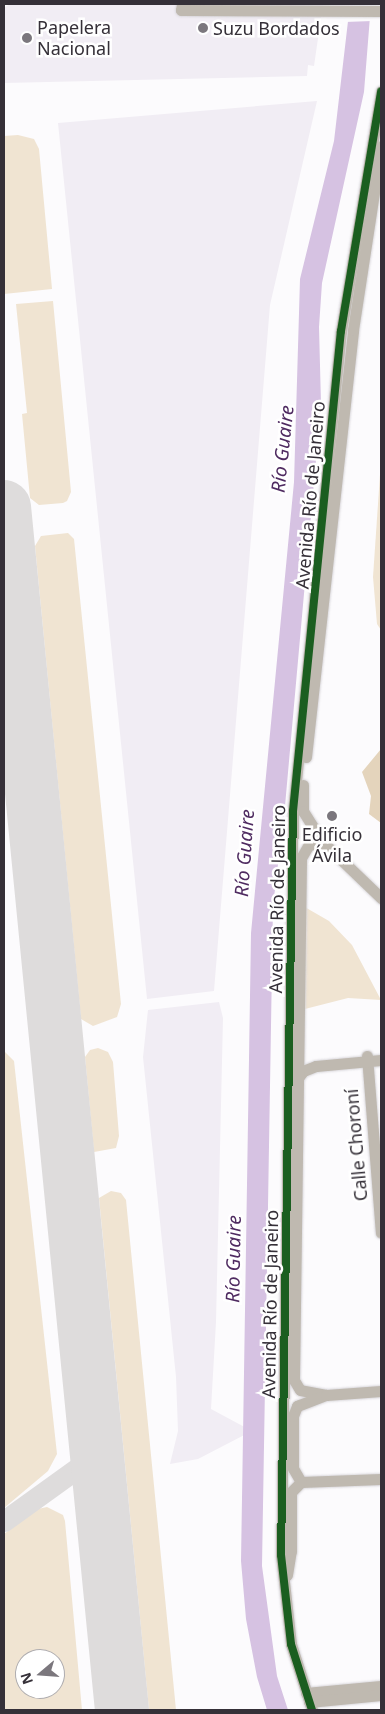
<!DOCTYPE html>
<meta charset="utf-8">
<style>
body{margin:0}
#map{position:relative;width:385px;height:1714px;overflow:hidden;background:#fcfbfd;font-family:"Noto Sans",sans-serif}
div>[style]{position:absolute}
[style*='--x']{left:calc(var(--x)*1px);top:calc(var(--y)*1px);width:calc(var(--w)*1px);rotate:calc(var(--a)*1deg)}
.built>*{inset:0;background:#f1edf4}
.green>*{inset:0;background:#f0e4d2}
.forest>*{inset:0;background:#e4d4bc}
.water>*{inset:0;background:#d6c2e2}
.pier>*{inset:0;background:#fcfbfd}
.taxiway>*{height:21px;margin:-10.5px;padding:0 10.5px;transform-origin:10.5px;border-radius:10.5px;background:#dedcdc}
.runway>*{height:54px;margin:-27px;padding:0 27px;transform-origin:27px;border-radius:27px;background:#dedcdc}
.roads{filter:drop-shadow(0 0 1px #d8d6da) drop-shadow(0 0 1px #d8d6da)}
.minor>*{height:11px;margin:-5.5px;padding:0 5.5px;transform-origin:5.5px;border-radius:5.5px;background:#bfb9b0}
.cycleway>*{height:8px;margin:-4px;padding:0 4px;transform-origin:4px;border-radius:4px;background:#1b5e20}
.dots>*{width:14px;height:14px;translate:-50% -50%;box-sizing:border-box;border:2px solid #fff;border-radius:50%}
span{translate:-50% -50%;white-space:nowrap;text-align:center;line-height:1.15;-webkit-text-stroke:5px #fff;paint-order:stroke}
.poi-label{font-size:18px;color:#353038}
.left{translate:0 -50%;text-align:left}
.street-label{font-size:18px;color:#353038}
.water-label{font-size:19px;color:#4f2b61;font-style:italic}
.frame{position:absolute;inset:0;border:5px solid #353038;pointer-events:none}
.north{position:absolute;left:15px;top:1649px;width:50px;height:50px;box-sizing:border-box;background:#fff;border:1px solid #aeacaf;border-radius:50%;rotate:252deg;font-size:14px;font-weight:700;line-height:20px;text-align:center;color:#353038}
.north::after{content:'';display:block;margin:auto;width:18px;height:22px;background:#7b777d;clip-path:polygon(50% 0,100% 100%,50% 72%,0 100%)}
</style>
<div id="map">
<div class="built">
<div style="clip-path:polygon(10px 4px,323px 4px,314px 66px,308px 65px,307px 76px,4px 83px,4px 8px)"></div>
<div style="clip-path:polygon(317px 101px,270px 305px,214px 991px,147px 999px,58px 123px)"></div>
<div style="clip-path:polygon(219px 1002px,223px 1018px,216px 1322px,211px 1409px,252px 1431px,198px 1459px,170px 1464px,178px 1431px,176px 1377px,143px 1057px,148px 1010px)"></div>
</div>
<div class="green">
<div style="clip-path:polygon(18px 135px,34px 139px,39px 149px,52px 289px,4px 294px,4px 136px)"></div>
<div style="clip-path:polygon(53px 301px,71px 492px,67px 501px,63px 503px,39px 505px,30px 498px,22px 414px,27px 413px,16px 304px)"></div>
<div style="clip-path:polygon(381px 460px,381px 630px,377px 624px,373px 577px)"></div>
<div style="clip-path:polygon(68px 533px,74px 539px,121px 1004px,117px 1017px,93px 1026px,81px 1019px,35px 546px,41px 536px)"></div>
<div style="clip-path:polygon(303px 906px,329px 921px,352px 945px,381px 1000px,348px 998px,301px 1010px)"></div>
<div style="clip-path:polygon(98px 1048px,108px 1052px,113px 1062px,119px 1136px,116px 1148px,94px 1152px,85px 1057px,90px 1050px)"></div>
<div style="clip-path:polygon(4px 1051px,14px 1061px,57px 1454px,48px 1471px,4px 1508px)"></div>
<div style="clip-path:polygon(111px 1191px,121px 1193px,126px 1200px,176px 1710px,149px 1710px,99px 1198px)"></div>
<div style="clip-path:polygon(evenodd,47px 1507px,63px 1515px,65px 1521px,82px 1710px,4px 1710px,4px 1534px,38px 1509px,47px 1507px,25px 1659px,55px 1659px,55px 1689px,25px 1689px,25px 1659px)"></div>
</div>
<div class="forest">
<div style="clip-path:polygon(381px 749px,381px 823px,369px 814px,371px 796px,362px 772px)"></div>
</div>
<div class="water">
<div style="clip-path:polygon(350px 4px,371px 4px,364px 92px,322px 283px,319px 327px,321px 404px,285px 806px,273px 906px,262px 1566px,277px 1676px,288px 1710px,267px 1710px,257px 1677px,246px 1619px,241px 1561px,251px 933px,294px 482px,300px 279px,334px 141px)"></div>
</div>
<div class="pier">
<div style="clip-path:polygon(347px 4px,373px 4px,372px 21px,345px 22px)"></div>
</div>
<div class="taxiway">
<div style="--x:4;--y:576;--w:7;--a:8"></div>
<div style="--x:4;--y:618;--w:11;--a:5"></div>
<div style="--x:4;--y:1521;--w:115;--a:-35.8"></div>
</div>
<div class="runway">
<div style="--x:4;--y:507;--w:1209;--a:84.4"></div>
</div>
<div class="roads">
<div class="minor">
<div style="--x:182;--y:4;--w:6;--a:99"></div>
<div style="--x:181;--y:10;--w:200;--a:0.3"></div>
<div style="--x:306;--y:757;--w:430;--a:-83.7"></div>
<div style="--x:353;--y:330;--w:186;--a:-81.3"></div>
<div style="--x:303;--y:785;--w:26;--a:90"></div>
<div style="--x:303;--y:811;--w:15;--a:58"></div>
<div style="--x:311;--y:824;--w:27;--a:54"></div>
<div style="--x:327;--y:846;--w:75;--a:43.9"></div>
<div style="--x:367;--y:1056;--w:177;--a:85.5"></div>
<div style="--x:298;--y:1078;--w:9;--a:-54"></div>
<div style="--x:303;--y:1071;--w:14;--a:-21"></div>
<div style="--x:316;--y:1066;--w:65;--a:-5.3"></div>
<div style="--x:326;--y:1395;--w:26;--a:-169"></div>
<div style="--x:300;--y:1390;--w:12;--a:-121"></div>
<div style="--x:294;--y:1380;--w:522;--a:-89.23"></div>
<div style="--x:301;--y:858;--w:16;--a:-60"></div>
<div style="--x:309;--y:844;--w:18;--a:6"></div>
<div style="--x:301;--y:1482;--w:16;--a:-120"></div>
<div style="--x:293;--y:1468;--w:52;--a:-90"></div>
<div style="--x:293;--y:1416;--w:11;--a:-68"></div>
<div style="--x:297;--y:1406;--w:31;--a:-21"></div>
<div style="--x:326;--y:1395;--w:55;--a:-4.2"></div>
<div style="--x:301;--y:1482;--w:80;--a:-2.1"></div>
<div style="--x:287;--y:1575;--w:24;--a:-81"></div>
<div style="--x:291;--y:1551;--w:59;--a:-90"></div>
<div style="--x:291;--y:1492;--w:14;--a:-45"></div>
<div style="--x:306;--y:1693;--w:75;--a:-5.3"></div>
<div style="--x:309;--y:1702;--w:72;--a:-5.6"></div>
<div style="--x:312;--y:1710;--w:69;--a:-107.7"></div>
<div style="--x:291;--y:1644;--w:90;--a:-96.4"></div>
<div style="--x:281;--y:1555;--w:744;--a:-89.08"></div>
<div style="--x:293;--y:811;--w:482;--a:-84.3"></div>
<div style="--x:341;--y:331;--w:243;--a:-80.5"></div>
</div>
</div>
<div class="cycleway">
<div style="--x:312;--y:1710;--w:69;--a:-107.7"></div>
<div style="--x:291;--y:1644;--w:90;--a:-96.4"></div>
<div style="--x:281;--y:1555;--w:744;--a:-89.08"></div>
<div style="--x:293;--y:811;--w:482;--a:-84.3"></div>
<div style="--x:341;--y:331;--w:243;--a:-80.5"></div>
</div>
<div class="dots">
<div style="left:203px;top:28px;background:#7b777d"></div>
<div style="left:27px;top:38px;background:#7b777d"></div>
<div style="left:332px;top:816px;background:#7b777d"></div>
</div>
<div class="poi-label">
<span class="left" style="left:37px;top:38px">Papelera<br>Nacional</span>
<span class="left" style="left:213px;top:28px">Suzu Bordados</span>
<span style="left:332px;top:845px">Edificio<br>Ávila</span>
</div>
<div class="street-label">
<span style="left:310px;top:495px;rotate:-85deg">Avenida Río de Janeiro</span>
<span style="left:277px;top:899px;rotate:-89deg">Avenida Río de Janeiro</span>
<span style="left:356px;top:1145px;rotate:-95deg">Calle Choroní</span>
<span style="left:270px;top:1304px;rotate:-89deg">Avenida Río de Janeiro</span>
</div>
<div class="water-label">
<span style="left:283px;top:449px;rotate:-84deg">Río Guaire</span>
<span style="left:245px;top:853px;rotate:-86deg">Río Guaire</span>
<span style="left:234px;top:1259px;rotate:-89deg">Río Guaire</span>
</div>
<div class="frame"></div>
<div class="north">N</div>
</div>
